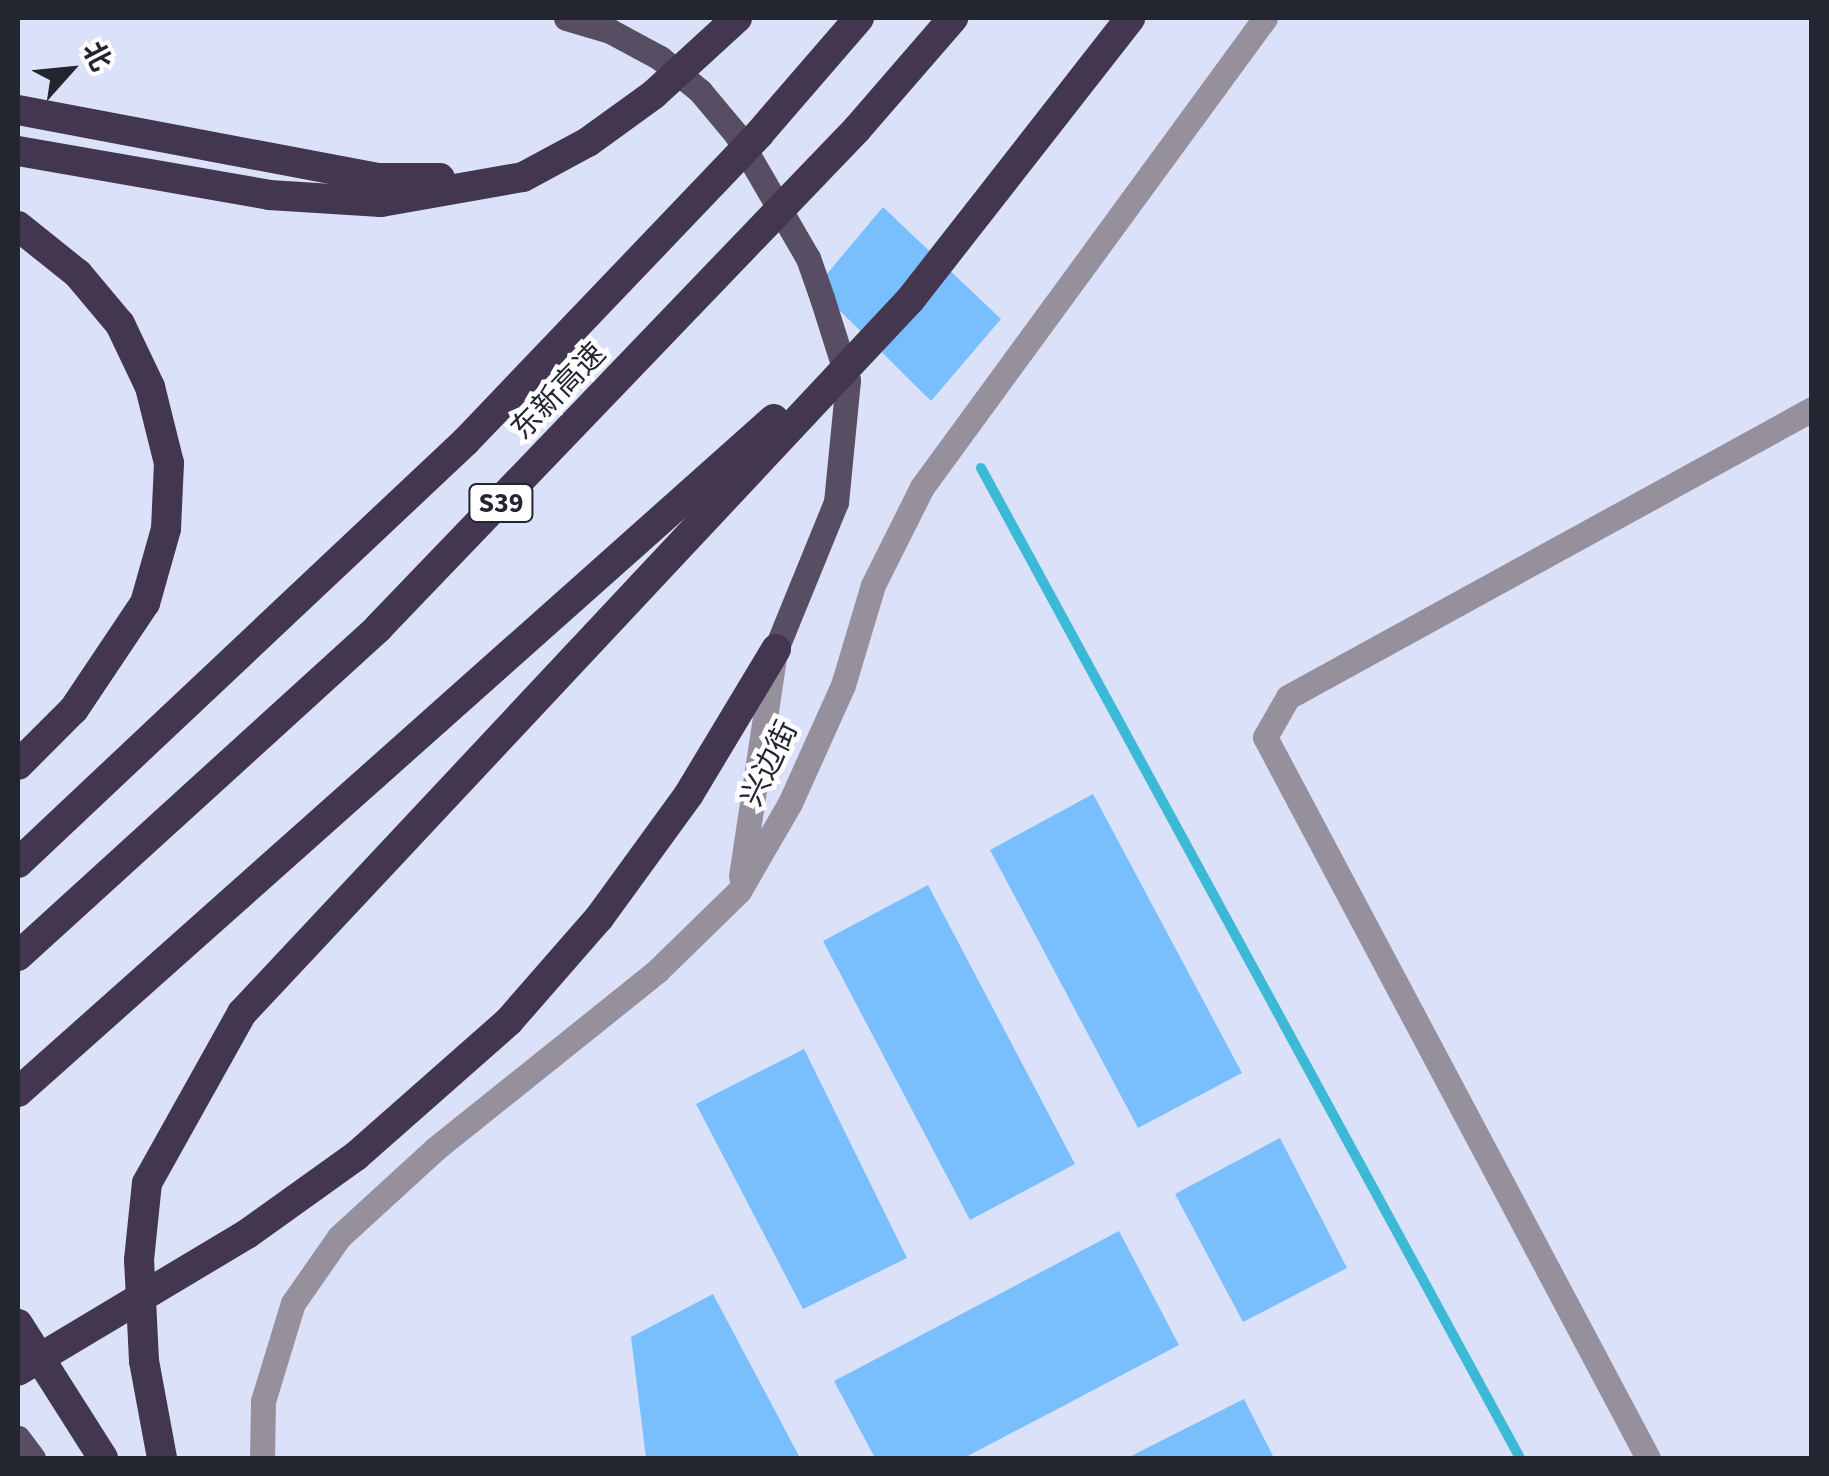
<!DOCTYPE html>
<meta charset="utf-8">
<style>
body{margin:0}
#map{position:relative;width:1829px;height:1476px;overflow:hidden;background:#dce1fa;font-family:"Source Sans 3","Noto Sans SC",sans-serif}
div>[style]{position:absolute}
[style*='--x']{left:calc(var(--x)*1px);top:calc(var(--y)*1px);width:calc(var(--w)*1px);rotate:calc(var(--a)*1deg)}
.stream>*{height:10px;margin:-5px;padding:0 5px;transform-origin:5px;border-radius:5px;background:#3bb9d6}
.building>*{inset:0;background:#79bffd}
.minor>*{height:25px;margin:-12.5px;padding:0 12.5px;transform-origin:12.5px;border-radius:12.5px;background:#96909d}
.major>*{height:25px;margin:-12.5px;padding:0 12.5px;transform-origin:12.5px;border-radius:12.5px;background:#584e63}
.highway>*{height:30px;margin:-15px;padding:0 15px;transform-origin:15px;border-radius:15px;background:#42374f}
.highway-bridge>*{height:30px;margin:-15px;padding:0 15px;transform-origin:15px;border-radius:15px;background:#42374f}
span{translate:-50% -50%;white-space:nowrap;text-align:center;line-height:1.15;-webkit-text-stroke:9px #fff;paint-order:stroke}
.shield-label span{padding:2px 8px;background:#fff;border:2px solid;border-radius:8px;-webkit-text-stroke-width:0}
.shield-label{font-size:28px;color:#232531;font-weight:700}
.street-label{font-size:30px;color:#232531}
.frame{position:absolute;inset:0;border:20px solid #232531;pointer-events:none}
.north{position:absolute;left:20px;top:20px;width:100px;height:100px;-webkit-text-stroke:8px #fff;paint-order:stroke;rotate:63deg;font-size:28px;font-weight:700;line-height:40px;text-align:center;color:#232531}
.north::after{content:'';display:block;margin:auto;width:35px;height:45px;background:#232531;clip-path:polygon(50% 0,100% 100%,50% 72%,0 100%)}
</style>
<div id="map">
<div class="stream">
<div style="--x:981;--y:468;--w:1127;--a:61.43"></div>
</div>
<div class="building">
<div style="clip-path:polygon(883px 207px,1001px 319px,931px 401px,816px 287px)"></div>
<div style="clip-path:polygon(1093px 794px,1242px 1073px,1138px 1128px,990px 850px)"></div>
<div style="clip-path:polygon(928px 885px,1075px 1164px,970px 1220px,823px 941px)"></div>
<div style="clip-path:polygon(804px 1049px,907px 1258px,803px 1309px,696px 1104px)"></div>
<div style="clip-path:polygon(1280px 1138px,1347px 1268px,1243px 1322px,1175px 1194px)"></div>
<div style="clip-path:polygon(1119px 1231px,1179px 1345px,964px 1458px,875px 1458px,834px 1381px)"></div>
<div style="clip-path:polygon(713px 1294px,800px 1458px,646px 1458px,631px 1337px)"></div>
<div style="clip-path:polygon(1244px 1399px,1274px 1458px,1127px 1458px)"></div>
</div>
<div class="minor">
<div style="--x:741;--y:876;--w:220;--a:-81.4"></div>
<div style="--x:262;--y:1458;--w:57;--a:-89"></div>
<div style="--x:263;--y:1401;--w:102;--a:-73"></div>
<div style="--x:293;--y:1303;--w:80;--a:-55.1"></div>
<div style="--x:339;--y:1237;--w:130;--a:-42.5"></div>
<div style="--x:435;--y:1149;--w:285;--a:-38.7"></div>
<div style="--x:657;--y:971;--w:115;--a:-44.3"></div>
<div style="--x:739;--y:891;--w:102;--a:-59.9"></div>
<div style="--x:790;--y:803;--w:129;--a:-65.8"></div>
<div style="--x:843;--y:685;--w:104;--a:-73.3"></div>
<div style="--x:873;--y:585;--w:110;--a:-63.4"></div>
<div style="--x:922;--y:487;--w:581;--a:-53.82"></div>
<div style="--x:1648;--y:1458;--w:816;--a:-117.98"></div>
<div style="--x:1265;--y:737;--w:46;--a:-60.1"></div>
<div style="--x:1288;--y:697;--w:598;--a:-28.79"></div>
</div>
<div class="major">
<div style="--x:566;--y:18;--w:46;--a:16.5"></div>
<div style="--x:610;--y:31;--w:57;--a:28.4"></div>
<div style="--x:660;--y:58;--w:52;--a:39.5"></div>
<div style="--x:700;--y:91;--w:56;--a:50.1"></div>
<div style="--x:736;--y:134;--w:143;--a:59.9"></div>
<div style="--x:808;--y:258;--w:42;--a:70.7"></div>
<div style="--x:822;--y:298;--w:86;--a:72.4"></div>
<div style="--x:848;--y:380;--w:123;--a:95.6"></div>
<div style="--x:836;--y:502;--w:159;--a:112.2"></div>
<div style="--x:18;--y:1438;--w:25;--a:53"></div>
</div>
<div class="highway">
<div style="--x:18;--y:110;--w:365;--a:10.7"></div>
<div style="--x:377;--y:178;--w:63;--a:0"></div>
<div style="--x:18;--y:151;--w:255;--a:9.9"></div>
<div style="--x:269;--y:195;--w:112;--a:3.6"></div>
<div style="--x:381;--y:202;--w:144;--a:-10"></div>
<div style="--x:18;--y:226;--w:77;--a:38.7"></div>
<div style="--x:78;--y:274;--w:65;--a:50"></div>
<div style="--x:120;--y:324;--w:70;--a:64.5"></div>
<div style="--x:150;--y:387;--w:78;--a:76"></div>
<div style="--x:169;--y:463;--w:66;--a:92.6"></div>
<div style="--x:166;--y:529;--w:77;--a:105.8"></div>
<div style="--x:145;--y:603;--w:128;--a:123.8"></div>
<div style="--x:74;--y:709;--w:79;--a:135"></div>
<div style="--x:509;--y:1021;--w:137;--a:-48.9"></div>
<div style="--x:599;--y:918;--w:153;--a:-54"></div>
<div style="--x:689;--y:794;--w:169;--a:-59"></div>
<div style="--x:18;--y:1324;--w:159;--a:57.6"></div>
<div style="--x:162;--y:1458;--w:99;--a:-100.5"></div>
<div style="--x:144;--y:1361;--w:101;--a:-92.8"></div>
<div style="--x:139;--y:1260;--w:77;--a:-84.1"></div>
<div style="--x:147;--y:1183;--w:195;--a:-60.8"></div>
</div>
<div class="highway-bridge">
<div style="--x:523;--y:177;--w:74;--a:-28.3"></div>
<div style="--x:588;--y:142;--w:80;--a:-35.9"></div>
<div style="--x:653;--y:95;--w:114;--a:-42.5"></div>
<div style="--x:18;--y:863;--w:615;--a:-43.29"></div>
<div style="--x:466;--y:441;--w:424;--a:-46.3"></div>
<div style="--x:759;--y:134;--w:153;--a:-49.2"></div>
<div style="--x:18;--y:956;--w:487;--a:-42.3"></div>
<div style="--x:378;--y:628;--w:692;--a:-46.17"></div>
<div style="--x:857;--y:129;--w:147;--a:-49.1"></div>
<div style="--x:242;--y:1013;--w:977;--a:-46.87"></div>
<div style="--x:910;--y:300;--w:358;--a:-52"></div>
<div style="--x:18;--y:1092;--w:1012;--a:-41.68"></div>
<div style="--x:18;--y:1371;--w:267;--a:-30.9"></div>
<div style="--x:247;--y:1234;--w:134;--a:-35.6"></div>
<div style="--x:356;--y:1156;--w:204;--a:-41.4"></div>
</div>
<div class="shield-label">
<span style="left:501px;top:503px">S39</span>
</div>
<div class="street-label">
<span style="left:559px;top:392px;rotate:-46deg">东新高速</span>
<span style="left:770px;top:764px;rotate:-64deg">兴边街</span>
</div>
<div class="frame"></div>
<div class="north">北</div>
</div>
